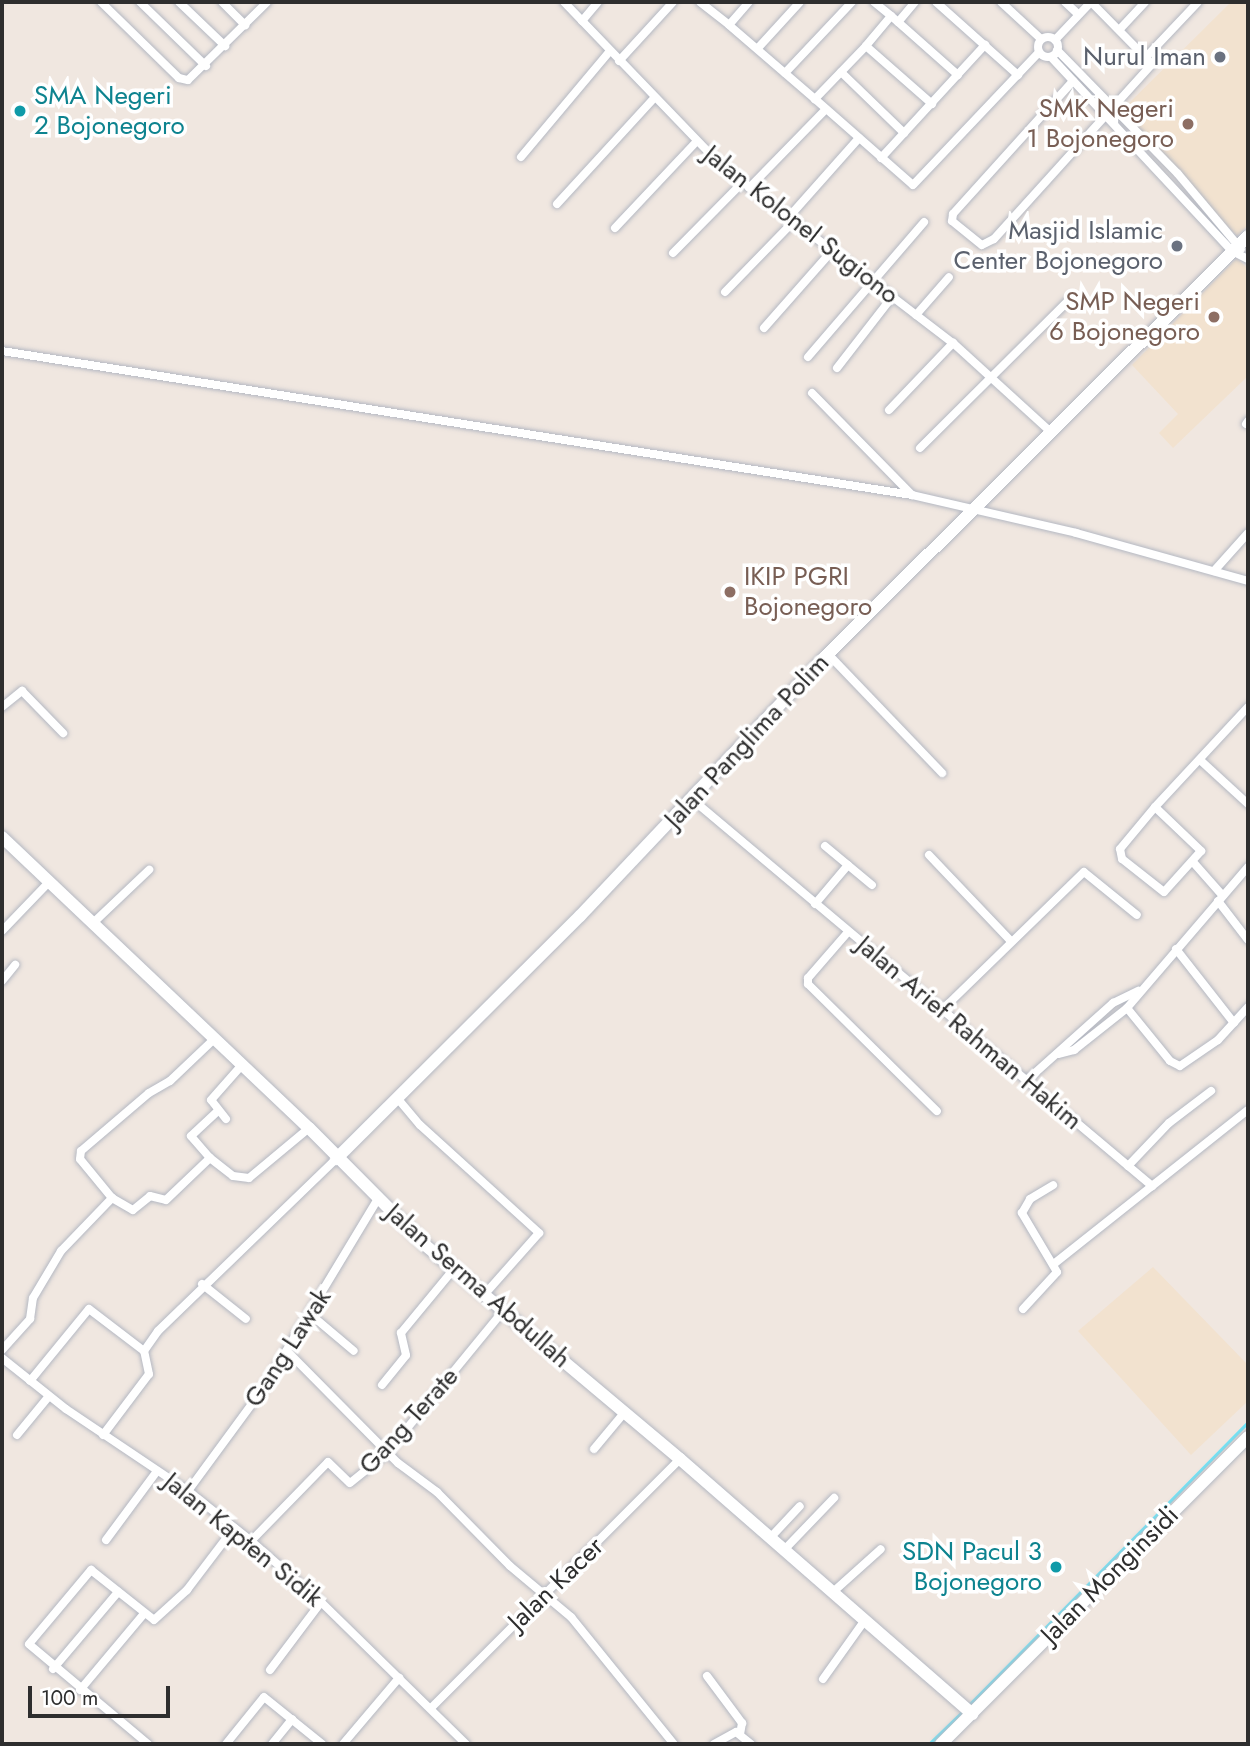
<!DOCTYPE html>
<style>
body{margin:0}
#map{position:relative;width:1250px;height:1746px;overflow:hidden;background:#f0e7e0;font-family:Jost,sans-serif}
div>[style]{position:absolute}
[style*='--x']{left:calc(var(--x)*1px);top:calc(var(--y)*1px);width:calc(var(--w)*1px);rotate:calc(var(--a)*1deg)}
.education>*{inset:0;background:#f2e2cf}
.stream>*{height:2.5px;margin:-1.25px;padding:0 1.25px;transform-origin:1.25px;border-radius:1.25px;background:#6de4f7}
.roads{filter:drop-shadow(0 0 2px #b4b8c2) drop-shadow(0 0 2px #b4b8c2)}
.street>*{height:8px;margin:-4px;padding:0 4px;transform-origin:4px;border-radius:4px;background:#fff}
.street>.ring{margin:-4px;padding:0;box-sizing:content-box;background:none;border:8px solid #fff;border-radius:50%}
.secondary>*{height:12px;margin:-6px;padding:0 6px;transform-origin:6px;border-radius:6px;background:#fff}
.dots>*{width:19px;height:19px;translate:-50% -50%;box-sizing:border-box;border:4px solid #fff;border-radius:50%}
span{translate:-50% -50%;white-space:nowrap;text-align:center;line-height:1.15;-webkit-text-stroke:7px #fff;paint-order:stroke}
.worship-label{font-size:26px;color:#5b616d}
.right{translate:-100% -50%;text-align:right}
.culture-label{font-size:26px;color:#0d838f}
.left{translate:0 -50%;text-align:left}
.education-label{font-size:26px;color:#785e54}
.street-label{font-size:26px;color:#2e2e2e}
.frame{position:absolute;inset:0;border:4px solid #2e2e2e;pointer-events:none}
.scale{position:absolute;left:28px;top:1686px;width:142px;height:32px;box-sizing:border-box;border:4px solid #2e2e2e;border-top:0;padding-left:9px;font-size:21px;line-height:24px;white-space:nowrap;color:#2e2e2e;-webkit-text-stroke:5px #fff;paint-order:stroke}
</style>
<div id="map">
<div class="education">
<div style="clip-path:polygon(1231px 2px,1248px 2px,1248px 225px,1237px 236px,1118px 114px)"></div>
<div style="clip-path:polygon(1237px 258px,1248px 269px,1248px 376px,1173px 448px,1159px 433px,1178px 414px,1132px 365px)"></div>
<div style="clip-path:polygon(1153px 1267px,1248px 1365px,1248px 1401px,1191px 1455px,1078px 1331px)"></div>
</div>
<div class="stream">
<div style="--x:969;--y:1705;--w:397;--a:-45.4"></div>
<div style="--x:929;--y:1744;--w:46;--a:-44.1"></div>
</div>
<div class="roads">
<div class="street">
<div style="--x:101;--y:2;--w:109;--a:44.3"></div>
<div style="--x:179;--y:78;--w:9;--a:13"></div>
<div style="--x:188;--y:80;--w:111;--a:-44.6"></div>
<div style="--x:140;--y:2;--w:92;--a:44.1"></div>
<div style="--x:179;--y:2;--w:64;--a:43.7"></div>
<div style="--x:222;--y:2;--w:33;--a:45"></div>
<div style="--x:564;--y:2;--w:228;--a:46.1"></div>
<div style="--x:722;--y:166;--w:291;--a:37.5"></div>
<div style="--x:953;--y:343;--w:134;--a:42.3"></div>
<div style="--x:700;--y:2;--w:37;--a:38"></div>
<div style="--x:749;--y:2;--w:30;--a:131"></div>
<div style="--x:729;--y:25;--w:113;--a:40.7"></div>
<div style="--x:874;--y:2;--w:22;--a:39"></div>
<div style="--x:915;--y:2;--w:26;--a:130"></div>
<div style="--x:898;--y:22;--w:9;--a:-139"></div>
<div style="--x:891;--y:16;--w:39;--a:130"></div>
<div style="--x:866;--y:46;--w:88;--a:41.3"></div>
<div style="--x:936;--y:2;--w:110;--a:41.7"></div>
<div style="--x:1001;--y:2;--w:54;--a:42.8"></div>
<div style="--x:1065;--y:2;--w:18;--a:43"></div>
<div style="--x:582;--y:21;--w:25;--a:-50"></div>
<div style="--x:898;--y:22;--w:80;--a:41.5"></div>
<div style="--x:1120;--y:29;--w:37;--a:-47"></div>
<div class="ring" style="left:1038px;top:37px;width:12px;height:12px"></div>
<div style="--x:1055;--y:40;--w:52;--a:-46.5"></div>
<div style="--x:866;--y:46;--w:74;--a:133.9"></div>
<div style="--x:815;--y:99;--w:130;--a:41.3"></div>
<div style="--x:913;--y:185;--w:183;--a:-46.5"></div>
<div style="--x:758;--y:48;--w:62;--a:-47.6"></div>
<div style="--x:1057;--y:50;--w:173;--a:45.7"></div>
<div style="--x:1178;--y:174;--w:98;--a:50"></div>
<div style="--x:1147;--y:56;--w:74;--a:-46.6"></div>
<div style="--x:1051;--y:57;--w:265;--a:47"></div>
<div style="--x:1232;--y:251;--w:18;--a:27"></div>
<div style="--x:619;--y:61;--w:80;--a:-47.5"></div>
<div style="--x:841;--y:72;--w:88;--a:44.1"></div>
<div style="--x:785;--y:73;--w:98;--a:-46.7"></div>
<div style="--x:1073;--y:81;--w:179;--a:132.1"></div>
<div style="--x:953;--y:214;--w:7;--a:98"></div>
<div style="--x:952;--y:221;--w:38;--a:39"></div>
<div style="--x:982;--y:245;--w:13;--a:-27"></div>
<div style="--x:994;--y:239;--w:236;--a:-47.9"></div>
<div style="--x:1152;--y:64;--w:87;--a:-134.5"></div>
<div style="--x:521;--y:157;--w:138;--a:-50"></div>
<div style="--x:881;--y:158;--w:154;--a:-47.4"></div>
<div style="--x:749;--y:188;--w:110;--a:-45.7"></div>
<div style="--x:557;--y:204;--w:144;--a:-47.5"></div>
<div style="--x:788;--y:218;--w:107;--a:-48.4"></div>
<div style="--x:615;--y:228;--w:118;--a:-46.7"></div>
<div style="--x:673;--y:253;--w:98;--a:-45.4"></div>
<div style="--x:725;--y:292;--w:98;--a:-45.8"></div>
<div style="--x:916;--y:315;--w:50;--a:-49"></div>
<div style="--x:764;--y:328;--w:101;--a:-48.6"></div>
<div style="--x:2;--y:351;--w:921;--a:8.99"></div>
<div style="--x:912;--y:495;--w:168;--a:13"></div>
<div style="--x:1076;--y:533;--w:179;--a:15.6"></div>
<div style="--x:808;--y:357;--w:178;--a:-49.3"></div>
<div style="--x:837;--y:368;--w:90;--a:-52.2"></div>
<div style="--x:812;--y:393;--w:143;--a:45.6"></div>
<div style="--x:889;--y:410;--w:93;--a:-46.3"></div>
<div style="--x:1246;--y:424;--w:4;--a:-56"></div>
<div style="--x:920;--y:448;--w:213;--a:-44.8"></div>
<div style="--x:1214;--y:571;--w:51;--a:-48.2"></div>
<div style="--x:828;--y:654;--w:165;--a:46.2"></div>
<div style="--x:2;--y:707;--w:26;--a:-39"></div>
<div style="--x:22;--y:691;--w:59;--a:45.7"></div>
<div style="--x:1200;--y:760;--w:65;--a:42.5"></div>
<div style="--x:693;--y:800;--w:600;--a:40.06"></div>
<div style="--x:1152;--y:1186;--w:122;--a:-38.4"></div>
<div style="--x:1155;--y:807;--w:64;--a:43.7"></div>
<div style="--x:1201;--y:851;--w:55;--a:132.1"></div>
<div style="--x:1164;--y:892;--w:53;--a:-141.8"></div>
<div style="--x:1122;--y:859;--w:10;--a:-101"></div>
<div style="--x:1120;--y:849;--w:55;--a:-50.2"></div>
<div style="--x:1155;--y:807;--w:137;--a:-47.1"></div>
<div style="--x:825;--y:846;--w:61;--a:39.7"></div>
<div style="--x:929;--y:855;--w:119;--a:46.4"></div>
<div style="--x:1193;--y:862;--w:45;--a:48.6"></div>
<div style="--x:1218;--y:901;--w:49;--a:52.4"></div>
<div style="--x:815;--y:904;--w:51;--a:-49.8"></div>
<div style="--x:92;--y:924;--w:79;--a:-43.5"></div>
<div style="--x:2;--y:931;--w:68;--a:-46.2"></div>
<div style="--x:848;--y:932;--w:61;--a:131"></div>
<div style="--x:808;--y:978;--w:6;--a:90"></div>
<div style="--x:808;--y:984;--w:181;--a:44.6"></div>
<div style="--x:1176;--y:949;--w:94;--a:51.9"></div>
<div style="--x:2;--y:981;--w:21;--a:-51"></div>
<div style="--x:1127;--y:1008;--w:68;--a:50.9"></div>
<div style="--x:1170;--y:1061;--w:11;--a:27"></div>
<div style="--x:1180;--y:1066;--w:46;--a:-34.4"></div>
<div style="--x:1218;--y:1040;--w:45;--a:-47.7"></div>
<div style="--x:942;--y:1010;--w:198;--a:-44.2"></div>
<div style="--x:1084;--y:872;--w:68;--a:39.1"></div>
<div style="--x:1059;--y:1054;--w:16;--a:-15"></div>
<div style="--x:1074;--y:1050;--w:68;--a:-38.4"></div>
<div style="--x:1127;--y:1008;--w:186;--a:-49.4"></div>
<div style="--x:1026;--y:1081;--w:117;--a:-41.9"></div>
<div style="--x:1113;--y:1003;--w:28;--a:-26"></div>
<div style="--x:398;--y:1099;--w:34;--a:50"></div>
<div style="--x:420;--y:1125;--w:161;--a:42.2"></div>
<div style="--x:539;--y:1233;--w:83;--a:131.6"></div>
<div style="--x:226;--y:1119;--w:24;--a:-128"></div>
<div style="--x:211;--y:1100;--w:45;--a:-48.6"></div>
<div style="--x:210;--y:1158;--w:29;--a:-131"></div>
<div style="--x:191;--y:1136;--w:37;--a:-43"></div>
<div style="--x:1128;--y:1166;--w:59;--a:-46.4"></div>
<div style="--x:1169;--y:1123;--w:53;--a:-37.3"></div>
<div style="--x:112;--y:1198;--w:24;--a:30"></div>
<div style="--x:133;--y:1210;--w:22;--a:-39"></div>
<div style="--x:150;--y:1196;--w:16;--a:14"></div>
<div style="--x:166;--y:1200;--w:61;--a:-43.7"></div>
<div style="--x:210;--y:1158;--w:29;--a:38"></div>
<div style="--x:233;--y:1176;--w:16;--a:7"></div>
<div style="--x:249;--y:1178;--w:78;--a:-39.8"></div>
<div style="--x:1055;--y:1263;--w:124;--a:-38.4"></div>
<div style="--x:202;--y:1284;--w:56;--a:38.5"></div>
<div style="--x:1023;--y:1309;--w:50;--a:-47.4"></div>
<div style="--x:1057;--y:1272;--w:69;--a:-120.7"></div>
<div style="--x:1022;--y:1213;--w:16;--a:-60"></div>
<div style="--x:1030;--y:1199;--w:27;--a:-31"></div>
<div style="--x:310;--y:1314;--w:57;--a:40.1"></div>
<div style="--x:2;--y:1350;--w:42;--a:-47.9"></div>
<div style="--x:30;--y:1319;--w:21;--a:-82"></div>
<div style="--x:33;--y:1298;--w:55;--a:-59.2"></div>
<div style="--x:61;--y:1251;--w:74;--a:-46.1"></div>
<div style="--x:112;--y:1198;--w:50;--a:-129.4"></div>
<div style="--x:80;--y:1159;--w:8;--a:-83"></div>
<div style="--x:81;--y:1151;--w:89;--a:-40.5"></div>
<div style="--x:149;--y:1093;--w:24;--a:-30"></div>
<div style="--x:170;--y:1081;--w:59;--a:-43.6"></div>
<div style="--x:287;--y:1351;--w:158;--a:45.3"></div>
<div style="--x:398;--y:1463;--w:49;--a:36.6"></div>
<div style="--x:437;--y:1492;--w:104;--a:45.4"></div>
<div style="--x:510;--y:1566;--w:80;--a:39.9"></div>
<div style="--x:571;--y:1617;--w:164;--a:51"></div>
<div style="--x:2;--y:1358;--w:82;--a:38.6"></div>
<div style="--x:66;--y:1409;--w:147;--a:33.9"></div>
<div style="--x:188;--y:1491;--w:80;--a:38.4"></div>
<div style="--x:251;--y:1541;--w:93;--a:41.1"></div>
<div style="--x:321;--y:1602;--w:203;--a:44.4"></div>
<div style="--x:30;--y:1381;--w:93;--a:-50.7"></div>
<div style="--x:89;--y:1309;--w:69;--a:37.4"></div>
<div style="--x:382;--y:1385;--w:38;--a:-51"></div>
<div style="--x:406;--y:1355;--w:23;--a:-103"></div>
<div style="--x:401;--y:1333;--w:82;--a:-50.5"></div>
<div style="--x:17;--y:1435;--w:50;--a:-50.6"></div>
<div style="--x:103;--y:1435;--w:76;--a:-53"></div>
<div style="--x:149;--y:1374;--w:24;--a:-102"></div>
<div style="--x:144;--y:1351;--w:24;--a:-55"></div>
<div style="--x:158;--y:1331;--w:248;--a:-44"></div>
<div style="--x:594;--y:1449;--w:47;--a:-50.2"></div>
<div style="--x:188;--y:1491;--w:130;--a:-53.7"></div>
<div style="--x:265;--y:1386;--w:218;--a:-58.9"></div>
<div style="--x:771;--y:1537;--w:42;--a:-46.9"></div>
<div style="--x:106;--y:1540;--w:86;--a:-53.5"></div>
<div style="--x:251;--y:1541;--w:110;--a:-45.7"></div>
<div style="--x:328;--y:1462;--w:30;--a:44"></div>
<div style="--x:350;--y:1483;--w:46;--a:-38.9"></div>
<div style="--x:386;--y:1454;--w:185;--a:-50.7"></div>
<div style="--x:785;--y:1549;--w:71;--a:-46.1"></div>
<div style="--x:833;--y:1592;--w:64;--a:-41.9"></div>
<div style="--x:53;--y:1669;--w:101;--a:-49.8"></div>
<div style="--x:270;--y:1670;--w:85;--a:-53.1"></div>
<div style="--x:707;--y:1676;--w:59;--a:53.3"></div>
<div style="--x:742;--y:1723;--w:11;--a:100"></div>
<div style="--x:823;--y:1679;--w:72;--a:-54.6"></div>
<div style="--x:80;--y:1690;--w:98;--a:-50"></div>
<div style="--x:431;--y:1708;--w:352;--a:-45"></div>
<div style="--x:148;--y:1744;--w:155;--a:-140"></div>
<div style="--x:29;--y:1644;--w:97;--a:-50"></div>
<div style="--x:91;--y:1570;--w:80;--a:38.4"></div>
<div style="--x:154;--y:1620;--w:45;--a:-42.3"></div>
<div style="--x:187;--y:1590;--w:78;--a:-52.8"></div>
<div style="--x:226;--y:1744;--w:60;--a:-51"></div>
<div style="--x:264;--y:1697;--w:75;--a:39"></div>
<div style="--x:272;--y:1744;--w:32;--a:-51"></div>
<div style="--x:343;--y:1744;--w:87;--a:-49.7"></div>
<div style="--x:714;--y:1744;--w:25;--a:-29"></div>
<div style="--x:736;--y:1732;--w:19;--a:39"></div>
</div>
<div class="secondary">
<div style="--x:2;--y:837;--w:423;--a:43.5"></div>
<div style="--x:309;--y:1128;--w:165;--a:45.2"></div>
<div style="--x:425;--y:1245;--w:333;--a:40"></div>
<div style="--x:680;--y:1459;--w:388;--a:41.1"></div>
<div style="--x:336;--y:1159;--w:344;--a:-44.9"></div>
<div style="--x:580;--y:916;--w:355;--a:-46.6"></div>
<div style="--x:824;--y:658;--w:598;--a:-44.86"></div>
<div style="--x:941;--y:1744;--w:434;--a:-45"></div>
</div>
</div>
<div class="dots">
<div style="left:1220px;top:57px;background:#6b7280"></div>
<div style="left:20px;top:111px;background:#0f9aa8"></div>
<div style="left:1188px;top:124px;background:#8d6e63"></div>
<div style="left:1177px;top:246px;background:#6b7280"></div>
<div style="left:1214px;top:317px;background:#8d6e63"></div>
<div style="left:730px;top:592px;background:#8d6e63"></div>
<div style="left:1056px;top:1567px;background:#0f9aa8"></div>
</div>
<div class="worship-label">
<span class="right" style="left:1206px;top:57px">Nurul Iman</span>
<span class="right" style="left:1163px;top:246px">Masjid Islamic<br>Center Bojonegoro</span>
</div>
<div class="culture-label">
<span class="left" style="left:34px;top:111px">SMA Negeri<br>2 Bojonegoro</span>
<span class="right" style="left:1042px;top:1567px">SDN Pacul 3<br>Bojonegoro</span>
</div>
<div class="education-label">
<span class="right" style="left:1174px;top:124px">SMK Negeri<br>1 Bojonegoro</span>
<span class="right" style="left:1200px;top:317px">SMP Negeri<br>6 Bojonegoro</span>
<span class="left" style="left:744px;top:592px">IKIP PGRI<br>Bojonegoro</span>
</div>
<div class="street-label">
<span style="left:801px;top:225px;rotate:38deg">Jalan Kolonel Sugiono</span>
<span style="left:747px;top:741px;rotate:-47deg">Jalan Panglima Polim</span>
<span style="left:969px;top:1033px;rotate:40deg">Jalan Arief Rahman Hakim</span>
<span style="left:478px;top:1286px;rotate:41deg">Jalan Serma Abdullah</span>
<span style="left:288px;top:1348px;rotate:-57deg">Gang Lawak</span>
<span style="left:409px;top:1421px;rotate:-48deg">Gang Terate</span>
<span style="left:243px;top:1540px;rotate:39deg">Jalan Kapten Sidik</span>
<span style="left:1110px;top:1575px;rotate:-45deg">Jalan Monginsidi</span>
<span style="left:556px;top:1584px;rotate:-44deg">Jalan Kacer</span>
</div>
<div class="frame"></div>
<div class="scale">100 m</div>
</div>
